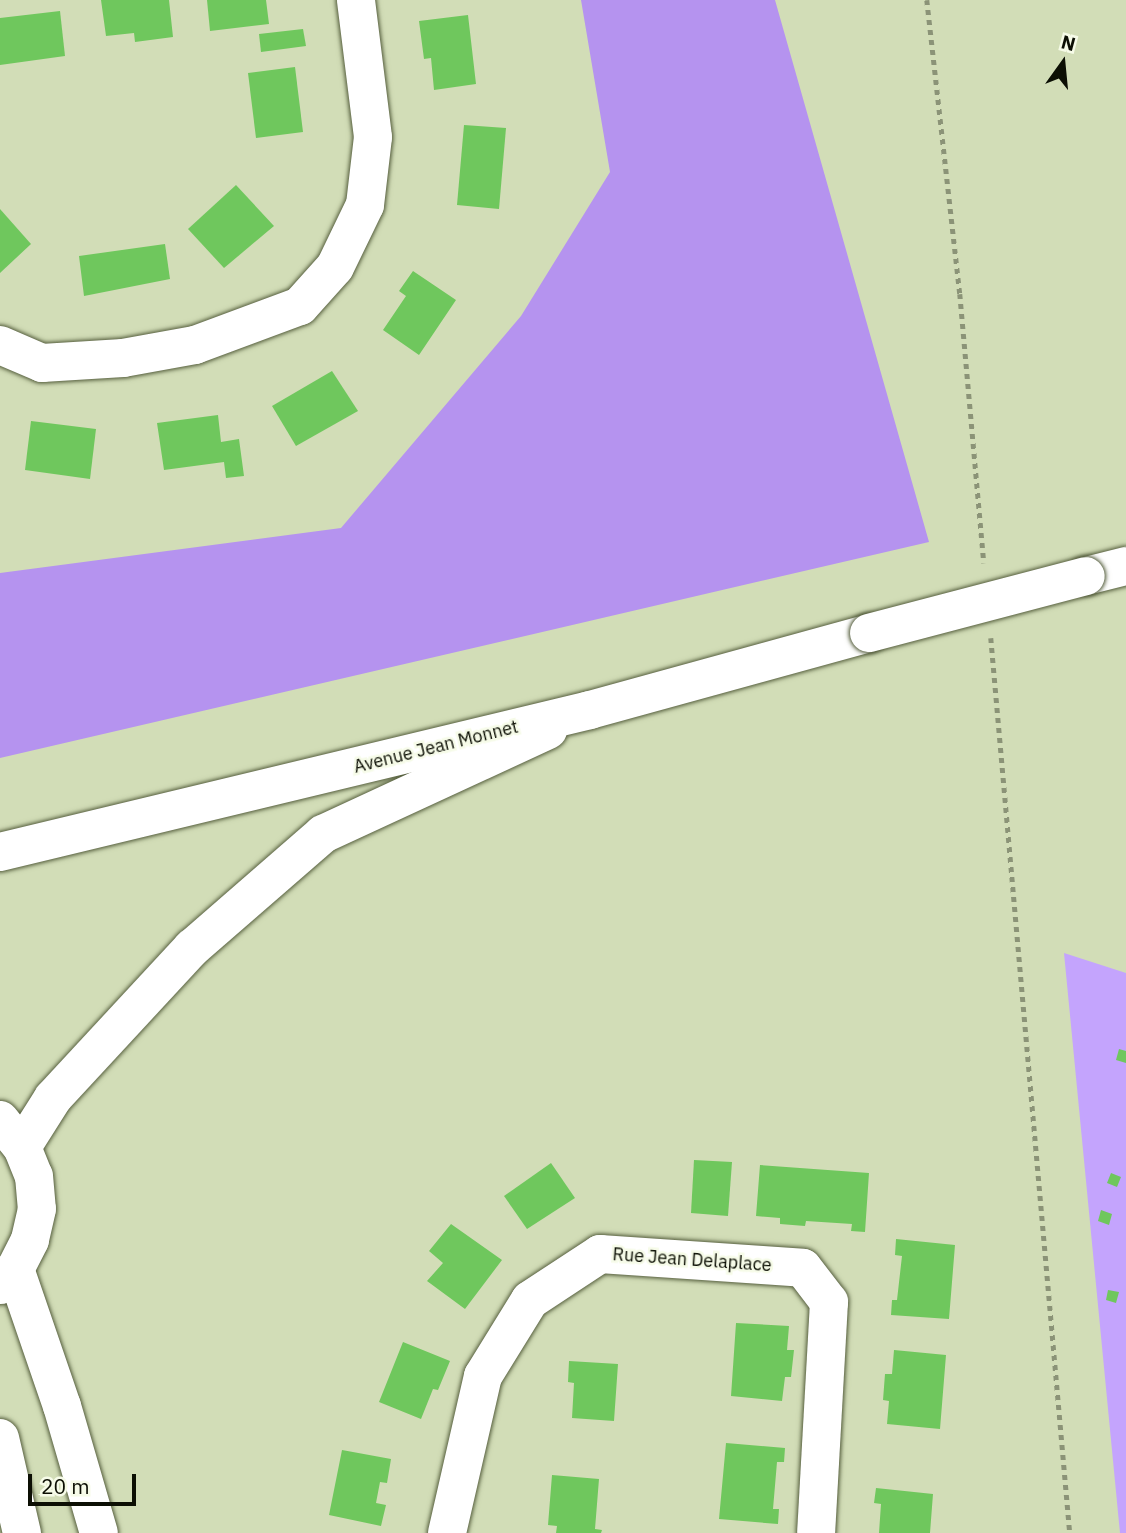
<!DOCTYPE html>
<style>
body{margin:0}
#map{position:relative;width:1126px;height:1533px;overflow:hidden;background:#d2ddb7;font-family:"IBM Plex Sans",sans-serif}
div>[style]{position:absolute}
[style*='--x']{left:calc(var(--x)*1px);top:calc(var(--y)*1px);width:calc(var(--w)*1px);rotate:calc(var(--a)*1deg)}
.green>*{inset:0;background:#c4a4fd}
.forest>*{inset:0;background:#b593ef}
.building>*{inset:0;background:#6fc75d}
.path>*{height:4.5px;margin-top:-2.25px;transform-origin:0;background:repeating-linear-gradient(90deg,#8b9377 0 5px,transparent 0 10px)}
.roads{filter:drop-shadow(0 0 2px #565f3e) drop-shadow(0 0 2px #565f3e)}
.minor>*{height:38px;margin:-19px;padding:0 19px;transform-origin:19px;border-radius:19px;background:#fff}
.major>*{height:38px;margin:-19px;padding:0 19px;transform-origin:19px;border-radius:19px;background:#fff}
.bridges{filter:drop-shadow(0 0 2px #565f3e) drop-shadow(0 0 2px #565f3e)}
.major-bridge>*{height:38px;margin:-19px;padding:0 19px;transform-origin:19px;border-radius:19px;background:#fff}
span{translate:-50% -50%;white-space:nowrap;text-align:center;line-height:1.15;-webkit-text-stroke:5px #f6fbe8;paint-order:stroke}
.street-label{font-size:18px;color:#0c0f04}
.north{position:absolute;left:1028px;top:28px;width:70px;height:70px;-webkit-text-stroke:5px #f6fbe8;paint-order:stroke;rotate:15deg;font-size:19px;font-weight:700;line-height:28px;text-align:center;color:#0c0f04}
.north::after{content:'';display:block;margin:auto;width:24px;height:32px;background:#0c0f04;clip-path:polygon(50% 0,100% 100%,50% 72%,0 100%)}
.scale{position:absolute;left:28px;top:1474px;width:108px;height:32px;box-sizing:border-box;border:4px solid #0c0f04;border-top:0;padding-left:9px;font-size:21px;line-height:24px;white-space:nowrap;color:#0c0f04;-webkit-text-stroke:5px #f6fbe8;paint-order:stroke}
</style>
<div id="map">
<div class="green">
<div style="clip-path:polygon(1064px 953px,1126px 973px,1126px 1533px,1120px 1533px)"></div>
</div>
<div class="forest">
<div style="clip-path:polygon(581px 0,775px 0,929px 542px,0 758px,0 573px,341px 528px,521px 316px,610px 172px)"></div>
</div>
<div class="building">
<div style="clip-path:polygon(101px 0,169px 0,173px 37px,135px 42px,134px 33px,106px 36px)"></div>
<div style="clip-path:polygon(207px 0,266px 0,269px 24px,210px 31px)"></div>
<div style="clip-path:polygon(60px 11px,65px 56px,0 65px,0 18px)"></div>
<div style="clip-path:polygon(468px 15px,476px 84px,434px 90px,431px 58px,424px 59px,419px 21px)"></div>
<div style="clip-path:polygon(303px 29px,306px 46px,261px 52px,259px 34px)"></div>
<div style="clip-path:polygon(295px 67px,303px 132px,256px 138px,248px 73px)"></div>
<div style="clip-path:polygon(464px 125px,506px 128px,499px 209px,457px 205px)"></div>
<div style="clip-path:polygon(236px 185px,274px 226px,224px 268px,188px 229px)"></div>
<div style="clip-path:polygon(0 209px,31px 244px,0 273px)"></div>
<div style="clip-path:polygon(165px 244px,170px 279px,84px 296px,79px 256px)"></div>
<div style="clip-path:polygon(413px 271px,456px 300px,419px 355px,383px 330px,406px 296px,399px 291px)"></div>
<div style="clip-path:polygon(332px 371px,358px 411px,296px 446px,272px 406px)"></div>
<div style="clip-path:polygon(218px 415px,221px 442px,239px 439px,244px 476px,226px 478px,224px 462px,164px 470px,157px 423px)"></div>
<div style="clip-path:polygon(31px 421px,96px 429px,90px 479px,25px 470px)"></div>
<div style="clip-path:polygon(1119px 1049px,1126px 1051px,1126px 1063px,1116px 1060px)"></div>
<div style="clip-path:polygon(694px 1160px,732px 1162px,728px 1216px,691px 1213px)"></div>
<div style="clip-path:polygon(551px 1163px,575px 1198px,527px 1229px,504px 1196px)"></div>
<div style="clip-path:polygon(760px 1165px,869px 1173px,865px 1232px,851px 1231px,852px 1224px,806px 1221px,805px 1226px,780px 1224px,780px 1218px,756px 1216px)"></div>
<div style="clip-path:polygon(1111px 1173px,1121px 1177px,1117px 1187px,1107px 1183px)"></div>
<div style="clip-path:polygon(1101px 1210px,1112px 1214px,1109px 1225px,1098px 1221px)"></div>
<div style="clip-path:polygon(451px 1224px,502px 1260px,465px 1309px,427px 1281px,443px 1263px,429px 1251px)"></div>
<div style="clip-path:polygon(896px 1239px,955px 1245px,949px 1319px,891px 1315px,892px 1300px,897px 1300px,902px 1256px,895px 1255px)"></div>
<div style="clip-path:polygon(1108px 1290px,1119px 1292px,1116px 1303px,1106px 1300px)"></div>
<div style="clip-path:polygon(736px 1323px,789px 1326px,787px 1350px,794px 1350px,791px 1377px,785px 1377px,782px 1401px,731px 1396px)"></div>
<div style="clip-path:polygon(403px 1342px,450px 1361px,438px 1390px,433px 1389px,421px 1419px,379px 1402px)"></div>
<div style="clip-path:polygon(894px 1350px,946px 1355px,940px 1429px,887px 1424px,889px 1401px,883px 1400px,885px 1374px,892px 1374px)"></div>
<div style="clip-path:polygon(569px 1361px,618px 1364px,614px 1421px,572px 1418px,574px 1383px,568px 1382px)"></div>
<div style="clip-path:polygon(726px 1443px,785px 1448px,784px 1462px,777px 1462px,773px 1509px,779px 1509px,778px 1524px,719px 1519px)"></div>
<div style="clip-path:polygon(342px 1450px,391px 1459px,387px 1483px,380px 1482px,376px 1503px,386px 1505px,381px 1526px,329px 1515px)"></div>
<div style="clip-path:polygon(552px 1475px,599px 1479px,595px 1529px,602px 1530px,601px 1533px,556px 1533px,557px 1526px,548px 1525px)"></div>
<div style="clip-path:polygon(876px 1488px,933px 1494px,930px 1533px,879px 1533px,881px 1504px,874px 1503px)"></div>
</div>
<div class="path">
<div style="--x:927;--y:0;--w:296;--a:83.6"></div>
<div style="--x:960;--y:294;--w:270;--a:84.9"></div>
<div style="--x:991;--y:638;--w:898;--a:84.96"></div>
</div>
<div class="roads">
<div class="minor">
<div style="--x:0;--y:345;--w:46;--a:23.2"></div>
<div style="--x:42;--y:363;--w:81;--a:-3.5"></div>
<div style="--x:123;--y:358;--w:73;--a:-10.2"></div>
<div style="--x:195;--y:345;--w:112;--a:-20.4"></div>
<div style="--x:300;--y:306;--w:52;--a:-48.1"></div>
<div style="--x:335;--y:267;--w:69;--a:-64.2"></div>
<div style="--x:365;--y:205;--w:68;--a:-83.3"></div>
<div style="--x:373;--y:137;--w:138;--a:-97.1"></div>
<div style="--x:0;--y:1120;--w:35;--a:51"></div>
<div style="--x:22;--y:1147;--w:31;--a:68"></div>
<div style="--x:34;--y:1176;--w:33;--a:85"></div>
<div style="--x:37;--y:1209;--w:32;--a:103"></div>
<div style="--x:30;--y:1240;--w:33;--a:117"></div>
<div style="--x:15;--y:1269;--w:22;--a:133"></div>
<div style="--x:22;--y:1147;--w:58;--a:-57.7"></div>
<div style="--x:53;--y:1098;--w:205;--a:-47.2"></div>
<div style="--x:192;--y:948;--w:174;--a:-41"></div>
<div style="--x:323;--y:834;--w:248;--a:-24.8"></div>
<div style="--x:15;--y:1269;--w:145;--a:71.1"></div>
<div style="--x:62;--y:1406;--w:132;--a:73.8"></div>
<div style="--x:0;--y:1438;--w:98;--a:77"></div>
<div style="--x:447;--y:1533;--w:161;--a:-77.1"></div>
<div style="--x:483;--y:1376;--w:89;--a:-58.3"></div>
<div style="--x:530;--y:1300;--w:84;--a:-33.3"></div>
<div style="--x:600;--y:1254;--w:203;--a:3.9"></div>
<div style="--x:803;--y:1268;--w:43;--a:52.6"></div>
<div style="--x:829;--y:1302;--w:231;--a:93.2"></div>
</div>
<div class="major">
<div style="--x:1086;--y:576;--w:41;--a:-14"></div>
<div style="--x:0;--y:852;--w:607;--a:-13.53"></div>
<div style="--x:590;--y:710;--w:289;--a:-15.4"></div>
</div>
</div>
<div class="bridges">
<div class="major-bridge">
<div style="--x:869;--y:633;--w:224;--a:-14.7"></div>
</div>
</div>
<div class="street-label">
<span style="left:436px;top:747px;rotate:-14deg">Avenue Jean Monnet</span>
<span style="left:692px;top:1260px;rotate:4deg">Rue Jean Delaplace</span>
</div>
<div class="north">N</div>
<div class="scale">20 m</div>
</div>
